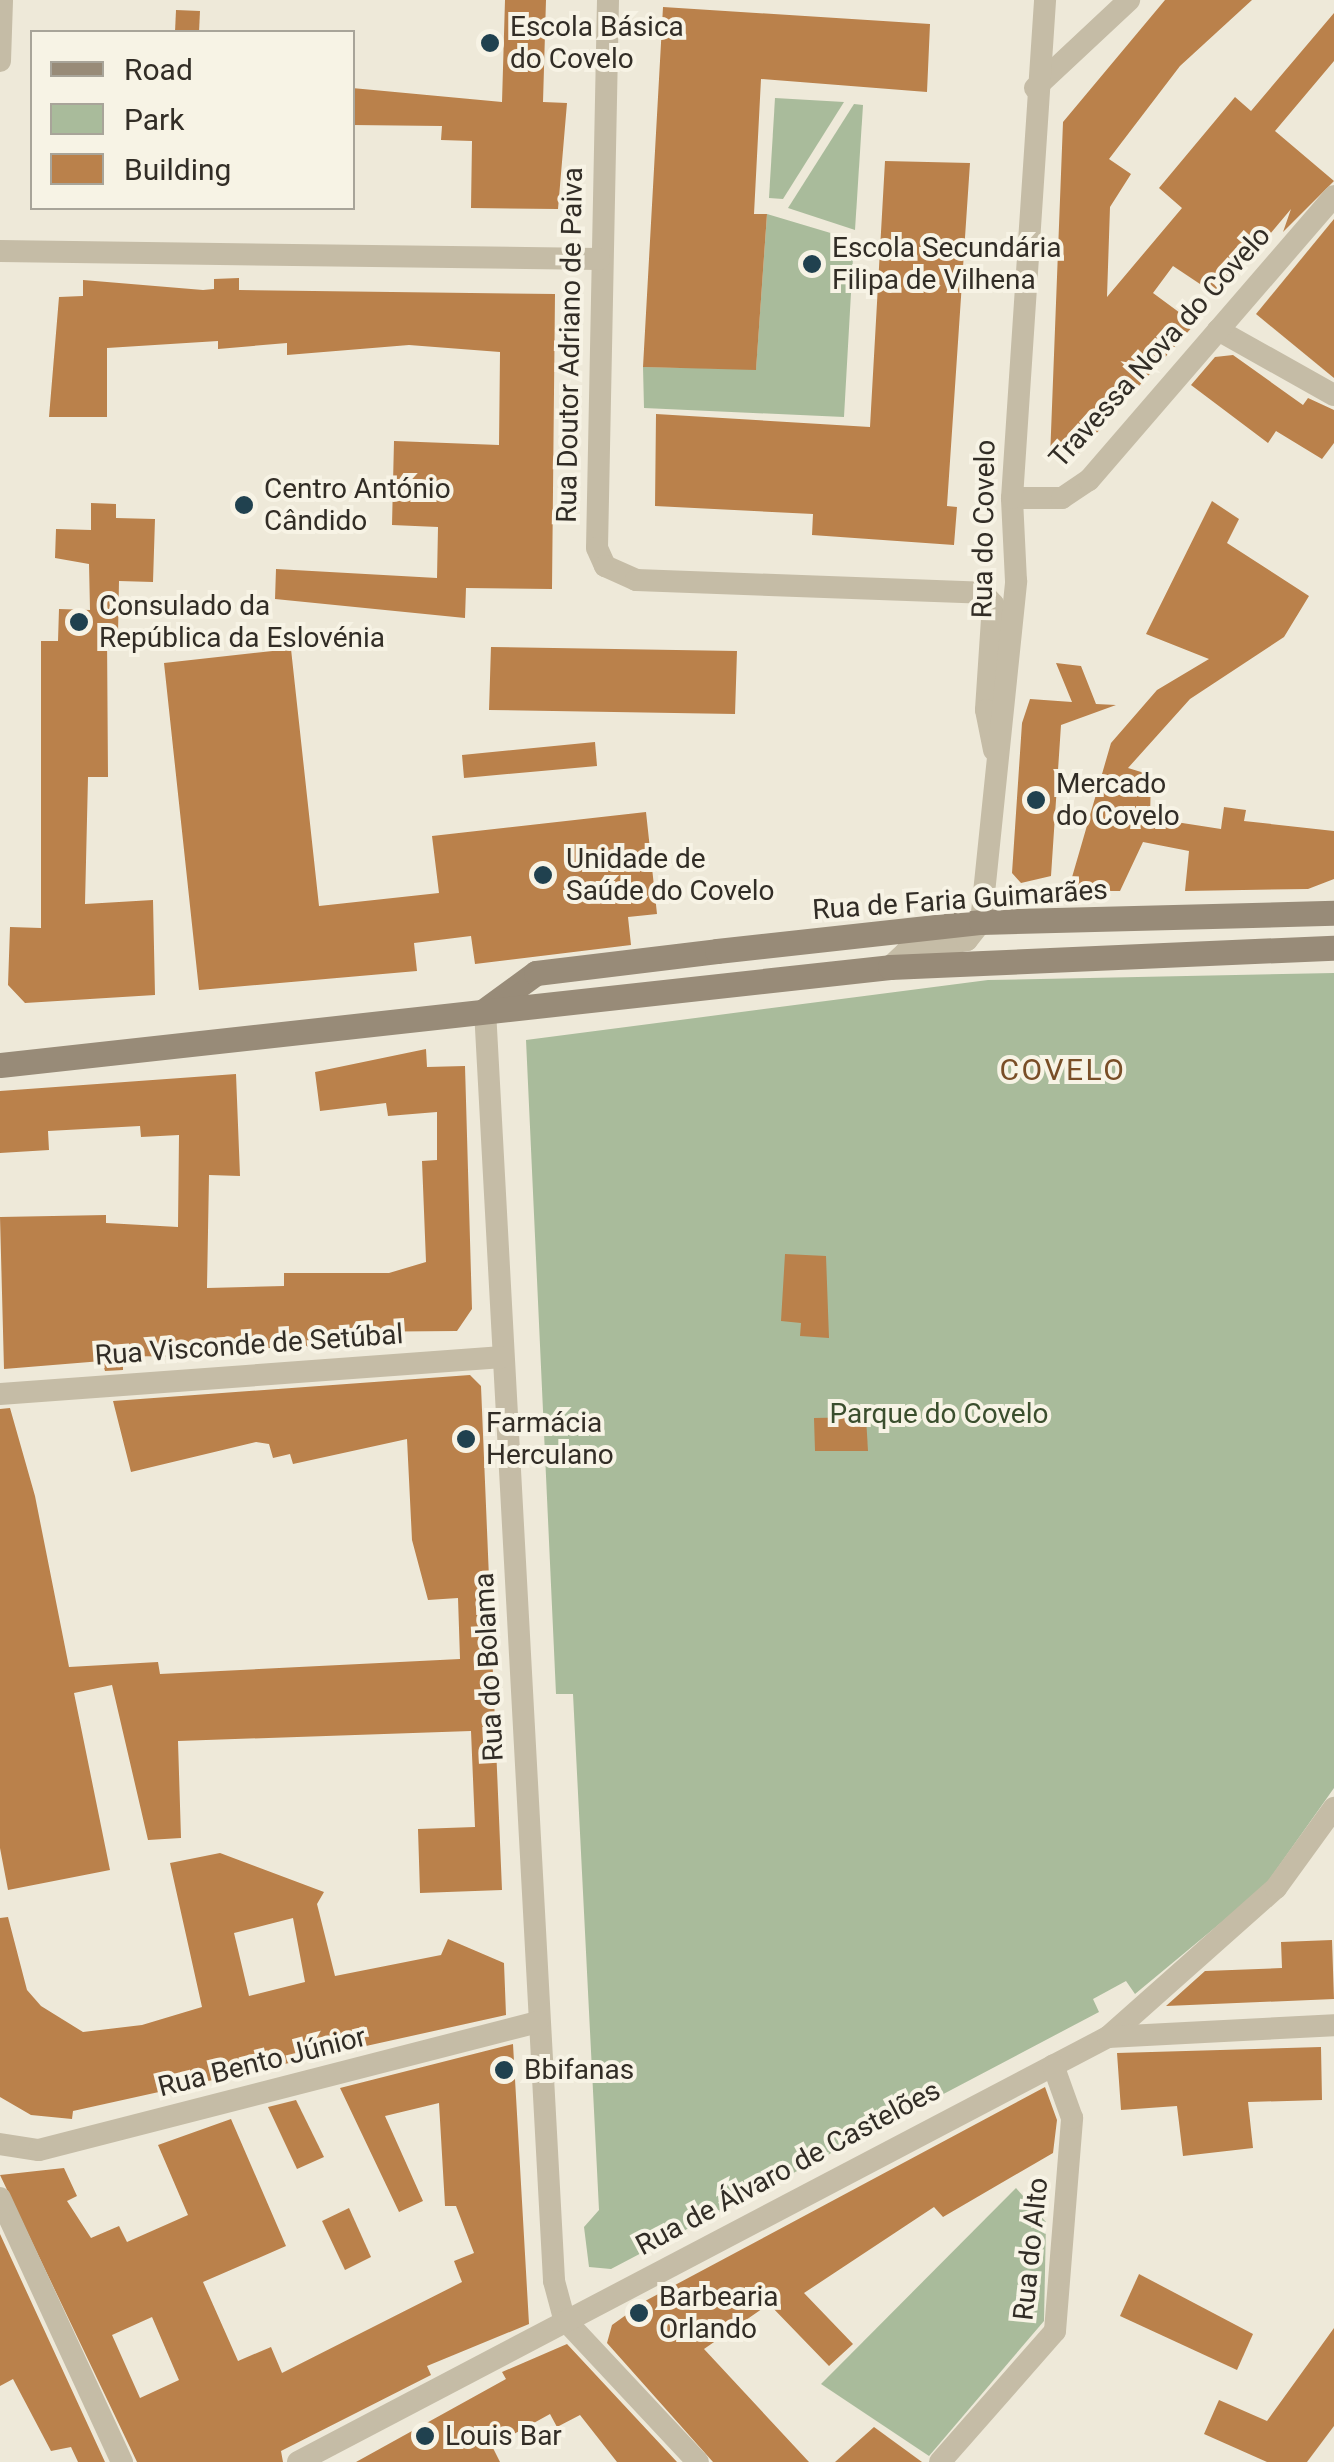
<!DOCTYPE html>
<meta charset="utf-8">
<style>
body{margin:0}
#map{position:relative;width:1334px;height:2462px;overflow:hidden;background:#eee9d9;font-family:Roboto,sans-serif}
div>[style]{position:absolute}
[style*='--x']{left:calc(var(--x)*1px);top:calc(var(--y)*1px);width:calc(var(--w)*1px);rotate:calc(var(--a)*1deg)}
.green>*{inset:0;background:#a9bb9b}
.building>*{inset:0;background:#ba814b}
.minor>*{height:22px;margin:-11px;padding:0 11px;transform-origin:11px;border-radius:11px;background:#c5bca6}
.secondary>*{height:25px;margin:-12.5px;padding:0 12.5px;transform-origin:12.5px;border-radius:12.5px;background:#988b78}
.dots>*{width:28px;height:28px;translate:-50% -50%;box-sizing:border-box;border:5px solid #f7f3e5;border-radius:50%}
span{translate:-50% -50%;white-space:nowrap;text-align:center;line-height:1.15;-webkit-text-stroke:8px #f7f3e5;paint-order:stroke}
.poi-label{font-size:28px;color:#322d26}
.left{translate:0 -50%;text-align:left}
.street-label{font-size:28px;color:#322d26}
.park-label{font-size:28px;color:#3a4e2d}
.neighbourhood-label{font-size:30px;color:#794e27;letter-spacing:2.5px}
.legend{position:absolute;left:30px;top:30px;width:325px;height:180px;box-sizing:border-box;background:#f7f3e5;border:2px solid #a8a499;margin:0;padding:12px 18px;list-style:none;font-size:30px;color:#322d26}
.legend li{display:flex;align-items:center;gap:20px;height:50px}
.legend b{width:50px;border:2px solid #a8a499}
</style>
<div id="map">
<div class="green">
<div style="clip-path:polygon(775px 98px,844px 102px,783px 199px,769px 198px)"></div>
<div style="clip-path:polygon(854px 104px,863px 105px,855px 230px,788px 208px)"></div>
<div style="clip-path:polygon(767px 214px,854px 240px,844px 417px,644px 408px,643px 367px,756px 369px)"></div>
<div style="clip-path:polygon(1334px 973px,1334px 1788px,1264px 1887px,1135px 1994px,1126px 1981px,1093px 1999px,1099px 2012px,611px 2269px,589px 2267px,584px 2227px,599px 2210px,573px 1694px,556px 1694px,526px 1040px,988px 980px)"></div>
<div style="clip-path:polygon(1016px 2188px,1046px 2222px,1044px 2321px,929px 2456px,821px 2384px)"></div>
</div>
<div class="building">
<div style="clip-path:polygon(505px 0,546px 0,543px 102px,567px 103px,558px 209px,471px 208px,472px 141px,441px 140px,442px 126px,352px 125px,352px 88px,502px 102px)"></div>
<div style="clip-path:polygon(1165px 0,1252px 0,1180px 66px,1109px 159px,1131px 174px,1110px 207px,1107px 297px,1182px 208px,1159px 188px,1235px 97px,1251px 111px,1334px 13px,1334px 61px,1275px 131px,1334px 181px,1283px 232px,1291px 209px,1218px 296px,1173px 266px,1153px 293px,1195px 324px,1075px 457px,1050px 458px,1063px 122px)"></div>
<div style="clip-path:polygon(663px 7px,930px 24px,927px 92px,761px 79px,754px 214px,767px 214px,756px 370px,643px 367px)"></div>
<div style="clip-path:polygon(176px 10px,200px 11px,199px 32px,175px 32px)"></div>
<div style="clip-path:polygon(885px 161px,970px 163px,947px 506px,957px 507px,954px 545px,812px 535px,813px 514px,655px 506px,656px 414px,870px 427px)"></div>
<div style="clip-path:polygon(1334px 219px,1334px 378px,1256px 314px)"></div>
<div style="clip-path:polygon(239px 278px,239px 290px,555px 294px,552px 589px,466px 588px,465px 618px,275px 599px,276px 569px,437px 578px,438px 527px,392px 525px,394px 441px,499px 445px,500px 352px,409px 345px,287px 355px,287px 343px,218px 349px,218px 341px,107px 348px,107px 417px,49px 417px,59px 297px,83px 296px,83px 280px,203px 290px,214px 289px,214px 279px)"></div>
<div style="clip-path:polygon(1233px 355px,1303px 405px,1308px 398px,1334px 410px,1334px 443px,1322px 459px,1276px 431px,1268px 443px,1191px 385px,1215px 357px)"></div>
<div style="clip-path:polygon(1212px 501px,1239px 519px,1227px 543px,1309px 596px,1284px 637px,1190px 699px,1128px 768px,1151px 775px,1150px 818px,1221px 829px,1224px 807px,1246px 810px,1244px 821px,1334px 831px,1334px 879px,1308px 889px,1185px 891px,1189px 851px,1143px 842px,1120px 891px,1068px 891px,1111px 743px,1157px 690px,1209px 659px,1146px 634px)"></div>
<div style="clip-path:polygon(91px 503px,116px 504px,116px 518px,155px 519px,153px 582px,119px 581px,118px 635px,107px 635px,108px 777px,88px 777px,85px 904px,153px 900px,155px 995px,25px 1003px,8px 985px,10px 927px,41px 928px,41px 641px,58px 641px,59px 609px,90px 610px,89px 564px,55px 558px,56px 529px,91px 530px)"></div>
<div style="clip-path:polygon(491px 647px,737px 651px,735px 714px,489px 710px)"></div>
<div style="clip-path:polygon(291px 649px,319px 906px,439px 893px,432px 836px,646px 812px,657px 914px,628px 917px,631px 945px,475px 964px,471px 936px,414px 943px,417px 971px,199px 990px,164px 663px)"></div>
<div style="clip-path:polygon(1056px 663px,1081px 666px,1096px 704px,1116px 705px,1061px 725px,1051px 876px,1021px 883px,1012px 873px,1022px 723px,1030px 699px,1072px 702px)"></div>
<div style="clip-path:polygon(595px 742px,597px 766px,464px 778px,462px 755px)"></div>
<div style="clip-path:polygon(426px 1049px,427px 1067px,465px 1066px,472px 1309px,457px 1331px,336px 1332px,336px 1346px,206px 1350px,205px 1357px,123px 1356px,123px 1370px,105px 1371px,102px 1361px,4px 1369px,0 1217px,106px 1215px,106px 1223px,178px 1227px,179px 1135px,141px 1137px,140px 1126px,48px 1131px,49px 1150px,0 1153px,0 1091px,236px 1074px,240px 1176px,209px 1175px,207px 1288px,284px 1286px,284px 1273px,389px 1273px,426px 1262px,422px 1161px,437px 1160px,437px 1112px,388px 1116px,386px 1103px,320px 1111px,315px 1072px)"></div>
<div style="clip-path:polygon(785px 1254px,826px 1256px,829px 1338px,800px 1336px,801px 1323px,781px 1321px)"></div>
<div style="clip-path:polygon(470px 1375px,481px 1386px,502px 1890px,420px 1893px,418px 1829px,475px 1827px,471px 1731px,178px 1741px,181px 1838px,148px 1840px,112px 1685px,74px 1693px,110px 1870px,8px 1890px,0 1848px,0 1409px,10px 1408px,35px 1496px,69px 1667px,158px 1662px,160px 1674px,460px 1659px,458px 1598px,428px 1600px,412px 1540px,407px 1439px,293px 1464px,290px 1454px,273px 1458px,269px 1444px,256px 1442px,131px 1472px,113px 1401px)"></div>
<div style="clip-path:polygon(866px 1417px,868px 1451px,815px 1451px,814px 1418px)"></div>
<div style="clip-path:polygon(evenodd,220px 1853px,324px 1892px,317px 1904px,335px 1976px,441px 1955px,448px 1939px,504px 1963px,506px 2015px,73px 2111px,72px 2119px,31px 2115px,0 2097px,0 1918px,8px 1917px,27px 1990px,41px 2006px,83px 2032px,142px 2025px,202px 2007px,170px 1863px,220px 1853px,293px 1918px,305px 1982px,249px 1996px,234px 1933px,293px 1918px)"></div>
<div style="clip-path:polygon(1332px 1940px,1334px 1999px,1166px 2006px,1205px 1971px,1282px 1968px,1281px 1942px)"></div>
<div style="clip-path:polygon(evenodd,513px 2044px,529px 2324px,427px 2366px,431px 2375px,281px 2451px,283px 2462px,137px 2462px,0 2175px,64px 2168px,77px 2196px,67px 2201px,91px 2238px,119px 2226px,127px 2242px,188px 2215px,158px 2145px,231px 2119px,286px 2246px,203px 2282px,238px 2361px,271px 2347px,282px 2373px,462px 2282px,454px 2261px,474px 2253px,456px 2206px,445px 2206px,439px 2103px,385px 2116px,423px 2201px,399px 2212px,340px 2088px,513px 2044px,152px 2317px,179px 2380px,140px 2398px,112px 2335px,152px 2317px)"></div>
<div style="clip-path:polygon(1321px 2047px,1322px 2100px,1248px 2102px,1253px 2148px,1183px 2156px,1177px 2106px,1121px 2110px,1117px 2053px)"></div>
<div style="clip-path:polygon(1045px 2087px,1057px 2120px,1053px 2153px,943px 2217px,934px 2207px,804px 2293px,853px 2344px,829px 2366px,769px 2304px,704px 2349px,809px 2462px,713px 2462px,607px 2343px,612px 2325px,647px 2300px)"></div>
<div style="clip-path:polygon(296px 2100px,324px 2157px,297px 2169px,268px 2107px)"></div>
<div style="clip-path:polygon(349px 2208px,371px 2257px,345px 2270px,322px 2221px)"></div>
<div style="clip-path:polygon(0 2234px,105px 2462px,78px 2462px,71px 2447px,51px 2451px,13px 2379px,0 2386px)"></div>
<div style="clip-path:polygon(1139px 2274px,1253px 2334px,1237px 2370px,1120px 2316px)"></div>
<div style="clip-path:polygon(1334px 2328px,1334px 2426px,1307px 2462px,1267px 2462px,1204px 2434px,1219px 2400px,1267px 2421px)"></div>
<div style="clip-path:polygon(567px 2344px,677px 2462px,617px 2462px,580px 2415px,557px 2427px,550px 2414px,492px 2446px,500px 2462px,356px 2462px,506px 2379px,502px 2372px)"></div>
<div style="clip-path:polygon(874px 2427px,922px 2462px,835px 2462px)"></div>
</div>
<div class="minor">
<div style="--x:608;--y:0;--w:548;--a:91.15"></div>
<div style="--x:597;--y:548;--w:20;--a:66"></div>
<div style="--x:605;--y:566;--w:34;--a:24"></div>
<div style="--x:636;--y:580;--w:347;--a:2.1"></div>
<div style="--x:983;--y:593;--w:15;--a:48"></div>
<div style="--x:993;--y:604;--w:106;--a:93.8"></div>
<div style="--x:986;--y:710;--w:41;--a:78.7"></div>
<div style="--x:0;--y:61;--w:61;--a:-88.1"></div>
<div style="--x:1035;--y:88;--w:129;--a:-43.1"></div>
<div style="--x:0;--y:251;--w:599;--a:0.77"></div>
<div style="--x:1218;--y:330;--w:133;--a:29.3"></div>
<div style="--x:1012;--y:498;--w:50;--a:0"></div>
<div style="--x:1062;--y:498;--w:32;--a:-34"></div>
<div style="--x:1089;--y:480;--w:375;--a:-49.2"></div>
<div style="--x:890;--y:967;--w:22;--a:-43"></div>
<div style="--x:906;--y:952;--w:62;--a:-11.1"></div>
<div style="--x:967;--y:940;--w:23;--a:-52"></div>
<div style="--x:981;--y:922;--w:343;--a:-84.1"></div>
<div style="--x:1016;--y:581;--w:83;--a:-92.8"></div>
<div style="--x:1012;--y:498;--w:499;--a:-86.2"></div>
<div style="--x:485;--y:1010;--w:1273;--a:86.89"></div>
<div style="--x:554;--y:2281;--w:39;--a:75"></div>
<div style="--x:564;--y:2319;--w:196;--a:46.9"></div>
<div style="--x:0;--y:1394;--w:504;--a:-4.21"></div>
<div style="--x:1108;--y:2037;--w:225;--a:-41.6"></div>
<div style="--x:1276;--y:1888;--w:99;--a:-54.1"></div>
<div style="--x:0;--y:2144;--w:39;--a:9"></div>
<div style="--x:39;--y:2150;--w:515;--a:-14.39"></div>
<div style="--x:0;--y:2198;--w:291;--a:65.2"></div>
<div style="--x:298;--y:2462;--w:915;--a:-27.69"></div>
<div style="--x:1108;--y:2037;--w:226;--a:-3"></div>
<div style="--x:940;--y:2462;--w:174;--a:-48.7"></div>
<div style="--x:1055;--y:2331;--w:214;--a:-85.4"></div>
<div style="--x:1072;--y:2118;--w:56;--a:-109.7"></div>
</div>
<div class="secondary">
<div style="--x:485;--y:1010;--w:63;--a:-36"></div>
<div style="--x:536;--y:973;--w:182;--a:-6.9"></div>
<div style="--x:717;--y:951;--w:266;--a:-6.3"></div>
<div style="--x:981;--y:922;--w:353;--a:-1.5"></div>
<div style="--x:0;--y:1065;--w:895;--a:-6.28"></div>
<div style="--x:890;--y:967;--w:444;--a:-2.5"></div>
</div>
<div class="dots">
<div style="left:490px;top:43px;background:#20414f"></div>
<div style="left:812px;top:264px;background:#20414f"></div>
<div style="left:244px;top:505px;background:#20414f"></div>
<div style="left:79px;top:622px;background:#20414f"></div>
<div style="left:1036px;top:800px;background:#20414f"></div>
<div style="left:543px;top:875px;background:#20414f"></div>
<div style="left:466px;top:1439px;background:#20414f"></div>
<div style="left:504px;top:2070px;background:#20414f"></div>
<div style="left:639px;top:2313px;background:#20414f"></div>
<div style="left:425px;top:2436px;background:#20414f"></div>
</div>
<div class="poi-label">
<span class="left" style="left:510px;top:43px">Escola Básica<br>do Covelo</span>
<span class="left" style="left:832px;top:264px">Escola Secundária<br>Filipa de Vilhena</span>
<span class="left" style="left:264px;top:505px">Centro António<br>Cândido</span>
<span class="left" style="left:99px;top:622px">Consulado da<br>República da Eslovénia</span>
<span class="left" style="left:1056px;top:800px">Mercado<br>do Covelo</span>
<span class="left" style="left:566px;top:875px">Unidade de<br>Saúde do Covelo</span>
<span class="left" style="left:486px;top:1439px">Farmácia<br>Herculano</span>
<span class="left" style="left:524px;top:2070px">Bbifanas</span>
<span class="left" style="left:659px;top:2313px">Barbearia<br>Orlando</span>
<span class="left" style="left:445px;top:2436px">Louis Bar</span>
</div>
<div class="street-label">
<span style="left:570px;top:345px;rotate:-89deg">Rua Doutor Adriano de Paiva</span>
<span style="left:1160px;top:347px;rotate:-48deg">Travessa Nova do Covelo</span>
<span style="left:984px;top:529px;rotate:-89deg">Rua do Covelo</span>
<span style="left:960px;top:900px;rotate:-4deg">Rua de Faria Guimarães</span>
<span style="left:249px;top:1345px;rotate:-4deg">Rua Visconde de Setúbal</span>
<span style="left:489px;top:1667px;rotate:-93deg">Rua do Bolama</span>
<span style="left:262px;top:2062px;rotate:-14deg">Rua Bento Júnior</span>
<span style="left:788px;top:2168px;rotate:-28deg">Rua de Álvaro de Castelões</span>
<span style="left:1031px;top:2249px;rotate:-84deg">Rua do Alto</span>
</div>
<div class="park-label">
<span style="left:939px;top:1414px">Parque do Covelo</span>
</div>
<div class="neighbourhood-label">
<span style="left:1063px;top:1070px">COVELO</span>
</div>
<ul class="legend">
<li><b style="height:12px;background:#988b78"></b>Road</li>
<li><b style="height:28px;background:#a9bb9b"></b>Park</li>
<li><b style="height:28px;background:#ba814b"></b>Building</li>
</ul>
</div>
